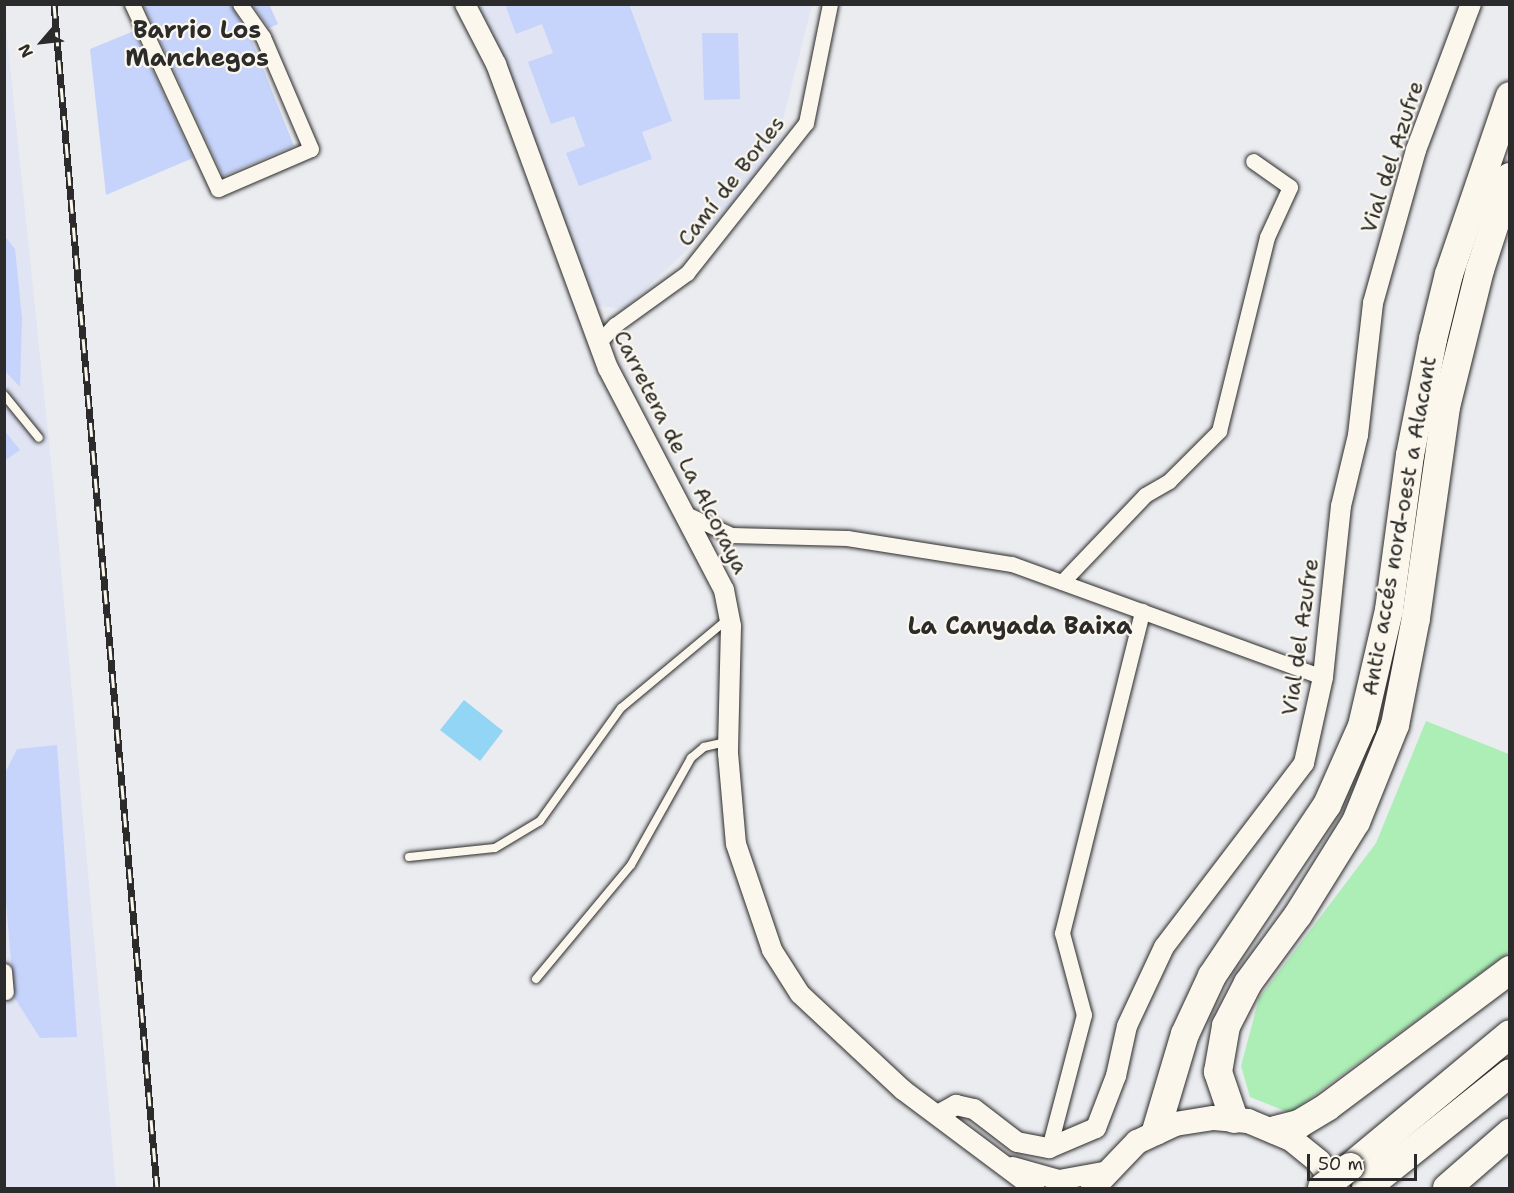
<!DOCTYPE html>
<meta charset="utf-8">
<style>
body{margin:0}
#map{position:relative;width:1514px;height:1193px;overflow:hidden;background:#ebecf0;font-family:"Shantell Sans",sans-serif}
div>[style]{position:absolute}
[style*='--x']{left:calc(var(--x)*1px);top:calc(var(--y)*1px);width:calc(var(--w)*1px);rotate:calc(var(--a)*1deg)}
.built>*{inset:0;background:#e0e4f3}
.green>*{inset:0;background:#adeeb7}
.water>*{inset:0;background:#93d5f4}
.building>*{inset:0;background:#c6d3fa}
.roads{filter:drop-shadow(0 0 2px #2b2b2b) drop-shadow(0 0 2px #2b2b2b)}
.service>*{height:8px;margin:-4px;padding:0 4px;transform-origin:4px;border-radius:4px;background:#fbf7ec}
.minor>*{height:15px;margin:-7.5px;padding:0 7.5px;transform-origin:7.5px;border-radius:7.5px;background:#fbf7ec}
.tertiary>*{height:20px;margin:-10px;padding:0 10px;transform-origin:10px;border-radius:10px;background:#fbf7ec}
.primary>*{height:24px;margin:-12px;padding:0 12px;transform-origin:12px;border-radius:12px;background:#fbf7ec}
.motorway>*{height:28px;margin:-14px;padding:0 14px;transform-origin:14px;border-radius:14px;background:#fbf7ec}
.rail>*{height:7px;margin-top:-3.5px;transform-origin:0;background:repeating-linear-gradient(90deg,#fbf7ec 0 14px,#2b2b2b 0 28px);box-sizing:border-box;border-block:2px solid #2b2b2b}
.bridges{filter:drop-shadow(0 0 2px #2b2b2b) drop-shadow(0 0 2px #2b2b2b)}
.motorway-bridge>*{height:28px;margin:-14px;padding:0 14px;transform-origin:14px;border-radius:14px;background:#fbf7ec}
span{translate:-50% -50%;white-space:nowrap;text-align:center;line-height:1.15;-webkit-text-stroke:4.5px #fbf7ec;paint-order:stroke}
.street-label{font-size:22px;color:#2b2b2b}
.neighbourhood-label{font-size:24px;color:#2b2b2b;font-weight:700}
.frame{position:absolute;inset:0;border:6px solid #2b2b2b;pointer-events:none}
.north{position:absolute;left:12px;top:12px;width:60px;height:60px;-webkit-text-stroke:4px #fbf7ec;paint-order:stroke;rotate:242deg;font-size:16px;font-weight:700;line-height:24px;text-align:center;color:#2b2b2b}
.north::after{content:'';display:block;margin:auto;width:21px;height:27px;background:#2b2b2b;clip-path:polygon(50% 0,100% 100%,50% 72%,0 100%)}
.scale{position:absolute;left:1307px;top:1154px;width:110px;height:27px;box-sizing:border-box;border:3px solid #2b2b2b;border-top:0;padding-left:8px;font-size:18px;line-height:21px;white-space:nowrap;color:#2b2b2b;-webkit-text-stroke:4px #fbf7ec;paint-order:stroke}
</style>
<div id="map">
<div class="built">
<div style="clip-path:polygon(475px 5px,812px 5px,775px 151px,723px 216px,624px 309px,592px 305px)"></div>
<div style="clip-path:polygon(4px 8px,54px 491px,116px 1188px,5px 1188px)"></div>
</div>
<div class="green">
<div style="clip-path:polygon(1426px 721px,1509px 754px,1509px 952px,1290px 1113px,1250px 1097px,1241px 1066px,1259px 998px,1376px 843px)"></div>
</div>
<div class="water">
<div style="clip-path:polygon(464px 700px,503px 731px,480px 761px,440px 730px)"></div>
</div>
<div class="building">
<div style="clip-path:polygon(143px 4px,230px 4px,250px 36px,294px 146px,223px 176px)"></div>
<div style="clip-path:polygon(252px 4px,269px 4px,278px 24px,269px 28px)"></div>
<div style="clip-path:polygon(513px 4px,629px 4px,672px 121px,642px 132px,652px 159px,579px 186px,566px 153px,585px 146px,574px 116px,551px 124px,528px 62px,553px 53px,542px 24px,516px 34px,506px 7px)"></div>
<div style="clip-path:polygon(134px 31px,193px 158px,106px 195px,90px 49px)"></div>
<div style="clip-path:polygon(702px 33px,738px 33px,740px 99px,704px 100px)"></div>
<div style="clip-path:polygon(4px 235px,15px 249px,22px 318px,20px 387px,4px 370px)"></div>
<div style="clip-path:polygon(4px 430px,20px 450px,4px 461px)"></div>
<div style="clip-path:polygon(57px 745px,77px 1037px,40px 1038px,14px 997px,4px 878px,4px 775px,17px 749px)"></div>
</div>
<div class="roads">
<div class="service">
<div style="--x:4;--y:395;--w:55;--a:50.9"></div>
<div style="--x:409;--y:857;--w:86;--a:-6"></div>
<div style="--x:495;--y:848;--w:52;--a:-31"></div>
<div style="--x:540;--y:821;--w:139;--a:-54.4"></div>
<div style="--x:621;--y:708;--w:141;--a:-39.8"></div>
<div style="--x:536;--y:979;--w:148;--a:-50.2"></div>
<div style="--x:631;--y:865;--w:123;--a:-60.7"></div>
<div style="--x:691;--y:758;--w:17;--a:-40"></div>
<div style="--x:704;--y:747;--w:23;--a:-13"></div>
</div>
<div class="minor">
<div style="--x:132;--y:4;--w:204;--a:65.1"></div>
<div style="--x:218;--y:189;--w:101;--a:-23.3"></div>
<div style="--x:311;--y:149;--w:122;--a:-113.2"></div>
<div style="--x:263;--y:37;--w:40;--a:-124.9"></div>
<div style="--x:598;--y:343;--w:25;--a:-47"></div>
<div style="--x:615;--y:325;--w:89;--a:-35.8"></div>
<div style="--x:687;--y:273;--w:191;--a:-51.6"></div>
<div style="--x:806;--y:123;--w:121;--a:-78.6"></div>
<div style="--x:686;--y:514;--w:50;--a:25"></div>
<div style="--x:731;--y:535;--w:116;--a:1.5"></div>
<div style="--x:847;--y:538;--w:167;--a:9"></div>
<div style="--x:1012;--y:564;--w:331;--a:20"></div>
<div style="--x:1062;--y:582;--w:120;--a:-46.3"></div>
<div style="--x:1145;--y:495;--w:28;--a:-30"></div>
<div style="--x:1169;--y:481;--w:71;--a:-45"></div>
<div style="--x:1219;--y:431;--w:200;--a:-76.1"></div>
<div style="--x:1267;--y:237;--w:55;--a:-65.3"></div>
<div style="--x:1290;--y:187;--w:45;--a:-144.9"></div>
<div style="--x:4;--y:971;--w:21;--a:85"></div>
<div style="--x:1049;--y:1148;--w:138;--a:-75.3"></div>
<div style="--x:1084;--y:1015;--w:85;--a:-105"></div>
<div style="--x:1062;--y:933;--w:332;--a:-76"></div>
</div>
<div class="tertiary">
<div style="--x:465;--y:4;--w:68;--a:62.7"></div>
<div style="--x:496;--y:64;--w:324;--a:69.8"></div>
<div style="--x:608;--y:368;--w:250;--a:62.4"></div>
<div style="--x:724;--y:590;--w:37;--a:79"></div>
<div style="--x:731;--y:626;--w:127;--a:91.4"></div>
<div style="--x:728;--y:753;--w:91;--a:85"></div>
<div style="--x:736;--y:844;--w:112;--a:71.2"></div>
<div style="--x:772;--y:950;--w:52;--a:57.5"></div>
<div style="--x:800;--y:994;--w:141;--a:43"></div>
<div style="--x:903;--y:1090;--w:164;--a:36.8"></div>
<div style="--x:938;--y:1115;--w:21;--a:-29"></div>
<div style="--x:956;--y:1105;--w:18;--a:13"></div>
<div style="--x:974;--y:1109;--w:54;--a:37.5"></div>
<div style="--x:1017;--y:1142;--w:33;--a:11"></div>
<div style="--x:1049;--y:1148;--w:51;--a:-23.1"></div>
<div style="--x:1096;--y:1128;--w:56;--a:-69"></div>
<div style="--x:1116;--y:1076;--w:51;--a:-77.6"></div>
<div style="--x:1127;--y:1026;--w:87;--a:-64.9"></div>
<div style="--x:1164;--y:947;--w:231;--a:-52.7"></div>
<div style="--x:1304;--y:763;--w:88;--a:-77.5"></div>
<div style="--x:1323;--y:677;--w:172;--a:-84"></div>
<div style="--x:1341;--y:506;--w:73;--a:-76.5"></div>
<div style="--x:1358;--y:435;--w:133;--a:-83.5"></div>
<div style="--x:1373;--y:303;--w:159;--a:-74.3"></div>
<div style="--x:1416;--y:150;--w:156;--a:-69.4"></div>
<div style="--x:1013;--y:1167;--w:48;--a:15.8"></div>
<div style="--x:1059;--y:1180;--w:46;--a:-10.1"></div>
</div>
<div class="primary">
<div style="--x:1093;--y:1188;--w:64;--a:-46.3"></div>
<div style="--x:1137;--y:1142;--w:42;--a:-25.3"></div>
<div style="--x:1175;--y:1124;--w:39;--a:-9"></div>
<div style="--x:1214;--y:1118;--w:34;--a:5"></div>
<div style="--x:1248;--y:1121;--w:47;--a:22.7"></div>
<div style="--x:1291;--y:1139;--w:36;--a:39"></div>
<div style="--x:1319;--y:1162;--w:32;--a:54"></div>
</div>
<div class="motorway">
<div style="--x:1234;--y:1119;--w:50;--a:-108.8"></div>
<div style="--x:1218;--y:1072;--w:47;--a:-80.1"></div>
<div style="--x:1226;--y:1026;--w:48;--a:-62.9"></div>
<div style="--x:1248;--y:983;--w:84;--a:-53.7"></div>
<div style="--x:1298;--y:915;--w:110;--a:-58.1"></div>
<div style="--x:1356;--y:822;--w:105;--a:-68.1"></div>
<div style="--x:1395;--y:725;--w:109;--a:-78.9"></div>
<div style="--x:1416;--y:618;--w:213;--a:-81.9"></div>
<div style="--x:1446;--y:407;--w:141;--a:-76.1"></div>
<div style="--x:1480;--y:270;--w:98;--a:-72.1"></div>
<div style="--x:1275;--y:1130;--w:25;--a:-14"></div>
<div style="--x:1299;--y:1124;--w:33;--a:-31"></div>
<div style="--x:1327;--y:1107;--w:229;--a:-36.8"></div>
<div style="--x:1156;--y:1131;--w:101;--a:-73.4"></div>
<div style="--x:1185;--y:1034;--w:64;--a:-65"></div>
<div style="--x:1212;--y:976;--w:206;--a:-56.1"></div>
<div style="--x:1327;--y:805;--w:86;--a:-66.1"></div>
<div style="--x:1362;--y:726;--w:119;--a:-76.9"></div>
<div style="--x:1389;--y:610;--w:156;--a:-82.3"></div>
<div style="--x:1410;--y:455;--w:118;--a:-78.8"></div>
<div style="--x:1433;--y:339;--w:67;--a:-76.2"></div>
<div style="--x:1449;--y:274;--w:188;--a:-71.1"></div>
<div style="--x:1350;--y:1167;--w:208;--a:-39.7"></div>
<div style="--x:1366;--y:1188;--w:184;--a:-38.6"></div>
<div style="--x:1447;--y:1188;--w:84;--a:-41.1"></div>
</div>
</div>
<div class="rail">
<div style="--x:54;--y:4;--w:1188;--a:85.03"></div>
</div>
<div class="bridges">
<div class="motorway-bridge">
<div style="--x:1322;--y:1188;--w:35;--a:-37"></div>
</div>
</div>
<div class="street-label">
<span style="left:1392px;top:157px;rotate:-72deg">Vial del Azufre</span>
<span style="left:731px;top:181px;rotate:-52deg">Camí de Borles</span>
<span style="left:681px;top:452px;rotate:63deg">Carretera de La Alcoraya</span>
<span style="left:1399px;top:526px;rotate:-80deg">Antic accés nord-oest a Alacant</span>
<span style="left:1300px;top:637px;rotate:-82deg">Vial del Azufre</span>
</div>
<div class="neighbourhood-label">
<span style="left:197px;top:45px">Barrio Los<br>Manchegos</span>
<span style="left:1020px;top:627px">La Canyada Baixa</span>
</div>
<div class="frame"></div>
<div class="north">N</div>
<div class="scale">50 m</div>
</div>
